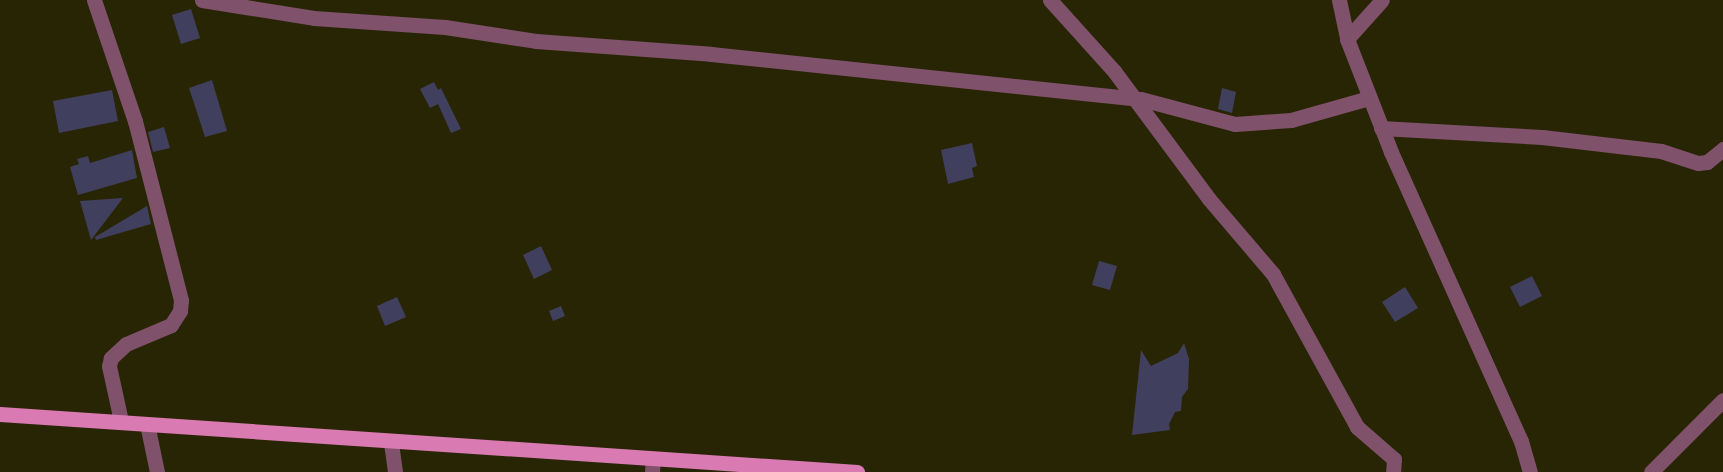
<!DOCTYPE html>
<style>
body{margin:0}
#map{position:relative;width:1723px;height:472px;overflow:hidden;background:#282504;font-family:Cabin,sans-serif}
div>[style]{position:absolute}
[style*='--x']{left:calc(var(--x)*1px);top:calc(var(--y)*1px);width:calc(var(--w)*1px);rotate:calc(var(--a)*1deg)}
.building>*{inset:0;background:#403f5d}
.street>*{height:15px;margin:-7.5px;padding:0 7.5px;transform-origin:7.5px;border-radius:7.5px;background:#7f516b}
.primary>*{height:15px;margin:-7.5px;padding:0 7.5px;transform-origin:7.5px;border-radius:7.5px;background:#da7ab2}
span{translate:-50% -50%;white-space:nowrap;text-align:center;line-height:1.15;-webkit-text-stroke:4.5px #1e1c00;paint-order:stroke}
</style>
<div id="map">
<div class="building">
<div style="clip-path:polygon(191px 9px,200px 38px,181px 44px,172px 15px)"></div>
<div style="clip-path:polygon(212px 80px,227px 131px,205px 137px,189px 88px)"></div>
<div style="clip-path:polygon(434px 82px,438px 90px,441px 88px,461px 129px,451px 133px,438px 104px,430px 108px,420px 89px)"></div>
<div style="clip-path:polygon(1222px 88px,1236px 92px,1232px 113px,1218px 109px)"></div>
<div style="clip-path:polygon(112px 90px,118px 121px,59px 133px,53px 101px)"></div>
<div style="clip-path:polygon(164px 127px,170px 148px,153px 152px,148px 132px)"></div>
<div style="clip-path:polygon(972px 143px,977px 166px,972px 168px,974px 177px,948px 184px,941px 150px)"></div>
<div style="clip-path:polygon(132px 150px,137px 178px,78px 195px,70px 167px,79px 164px,77px 159px,88px 156px,90px 163px)"></div>
<div style="clip-path:polygon(123px 198px,91px 240px,80px 201px)"></div>
<div style="clip-path:polygon(147px 206px,151px 224px,96px 240px,95px 237px)"></div>
<div style="clip-path:polygon(541px 246px,552px 270px,534px 279px,523px 255px)"></div>
<div style="clip-path:polygon(1099px 261px,1117px 266px,1110px 290px,1092px 285px)"></div>
<div style="clip-path:polygon(1532px 276px,1542px 296px,1520px 307px,1510px 287px)"></div>
<div style="clip-path:polygon(1405px 287px,1418px 308px,1395px 322px,1382px 302px)"></div>
<div style="clip-path:polygon(397px 297px,406px 317px,385px 326px,377px 306px)"></div>
<div style="clip-path:polygon(561px 306px,565px 316px,553px 321px,549px 311px)"></div>
<div style="clip-path:polygon(1184px 343px,1189px 359px,1188px 389px,1182px 397px,1181px 411px,1175px 412px,1169px 424px,1170px 430px,1132px 435px,1141px 350px,1151px 366px,1178px 353px)"></div>
</div>
<div class="street">
<div style="--x:94;--y:0;--w:128;--a:71.3"></div>
<div style="--x:135;--y:121;--w:185;--a:75.6"></div>
<div style="--x:181;--y:300;--w:11;--a:95"></div>
<div style="--x:180;--y:311;--w:17;--a:123"></div>
<div style="--x:171;--y:325;--w:49;--a:157.1"></div>
<div style="--x:126;--y:344;--w:21;--a:137"></div>
<div style="--x:111;--y:358;--w:8;--a:104"></div>
<div style="--x:109;--y:366;--w:56;--a:77.7"></div>
<div style="--x:202;--y:0;--w:113;--a:9.1"></div>
<div style="--x:314;--y:18;--w:131;--a:3.9"></div>
<div style="--x:445;--y:27;--w:92;--a:8.7"></div>
<div style="--x:536;--y:41;--w:175;--a:4.2"></div>
<div style="--x:711;--y:54;--w:432;--a:6"></div>
<div style="--x:1141;--y:99;--w:97;--a:14.9"></div>
<div style="--x:1235;--y:124;--w:56;--a:-4.1"></div>
<div style="--x:1291;--y:120;--w:81;--a:-15.8"></div>
<div style="--x:1050;--y:0;--w:96;--a:48"></div>
<div style="--x:1114;--y:71;--w:159;--a:53.4"></div>
<div style="--x:1209;--y:199;--w:99;--a:49.5"></div>
<div style="--x:1273;--y:274;--w:175;--a:61.2"></div>
<div style="--x:1357;--y:427;--w:49;--a:40.9"></div>
<div style="--x:1394;--y:459;--w:13;--a:94"></div>
<div style="--x:1339;--y:0;--w:40;--a:78"></div>
<div style="--x:1347;--y:39;--w:121;--a:68.7"></div>
<div style="--x:1391;--y:152;--w:317;--a:65.8"></div>
<div style="--x:1521;--y:441;--w:32;--a:74"></div>
<div style="--x:1347;--y:39;--w:52;--a:-48.1"></div>
<div style="--x:1381;--y:128;--w:161;--a:3.2"></div>
<div style="--x:1542;--y:137;--w:120;--a:6.7"></div>
<div style="--x:1661;--y:151;--w:39;--a:18"></div>
<div style="--x:1698;--y:163;--w:9;--a:-6"></div>
<div style="--x:1707;--y:162;--w:21;--a:-39"></div>
<div style="--x:147;--y:424;--w:49;--a:78.2"></div>
<div style="--x:391;--y:443;--w:29;--a:82"></div>
<div style="--x:652;--y:472;--w:13;--a:-86"></div>
<div style="--x:1651;--y:472;--w:102;--a:-45"></div>
</div>
<div class="primary">
<div style="--x:0;--y:414;--w:859;--a:3.87"></div>
</div>
</div>
